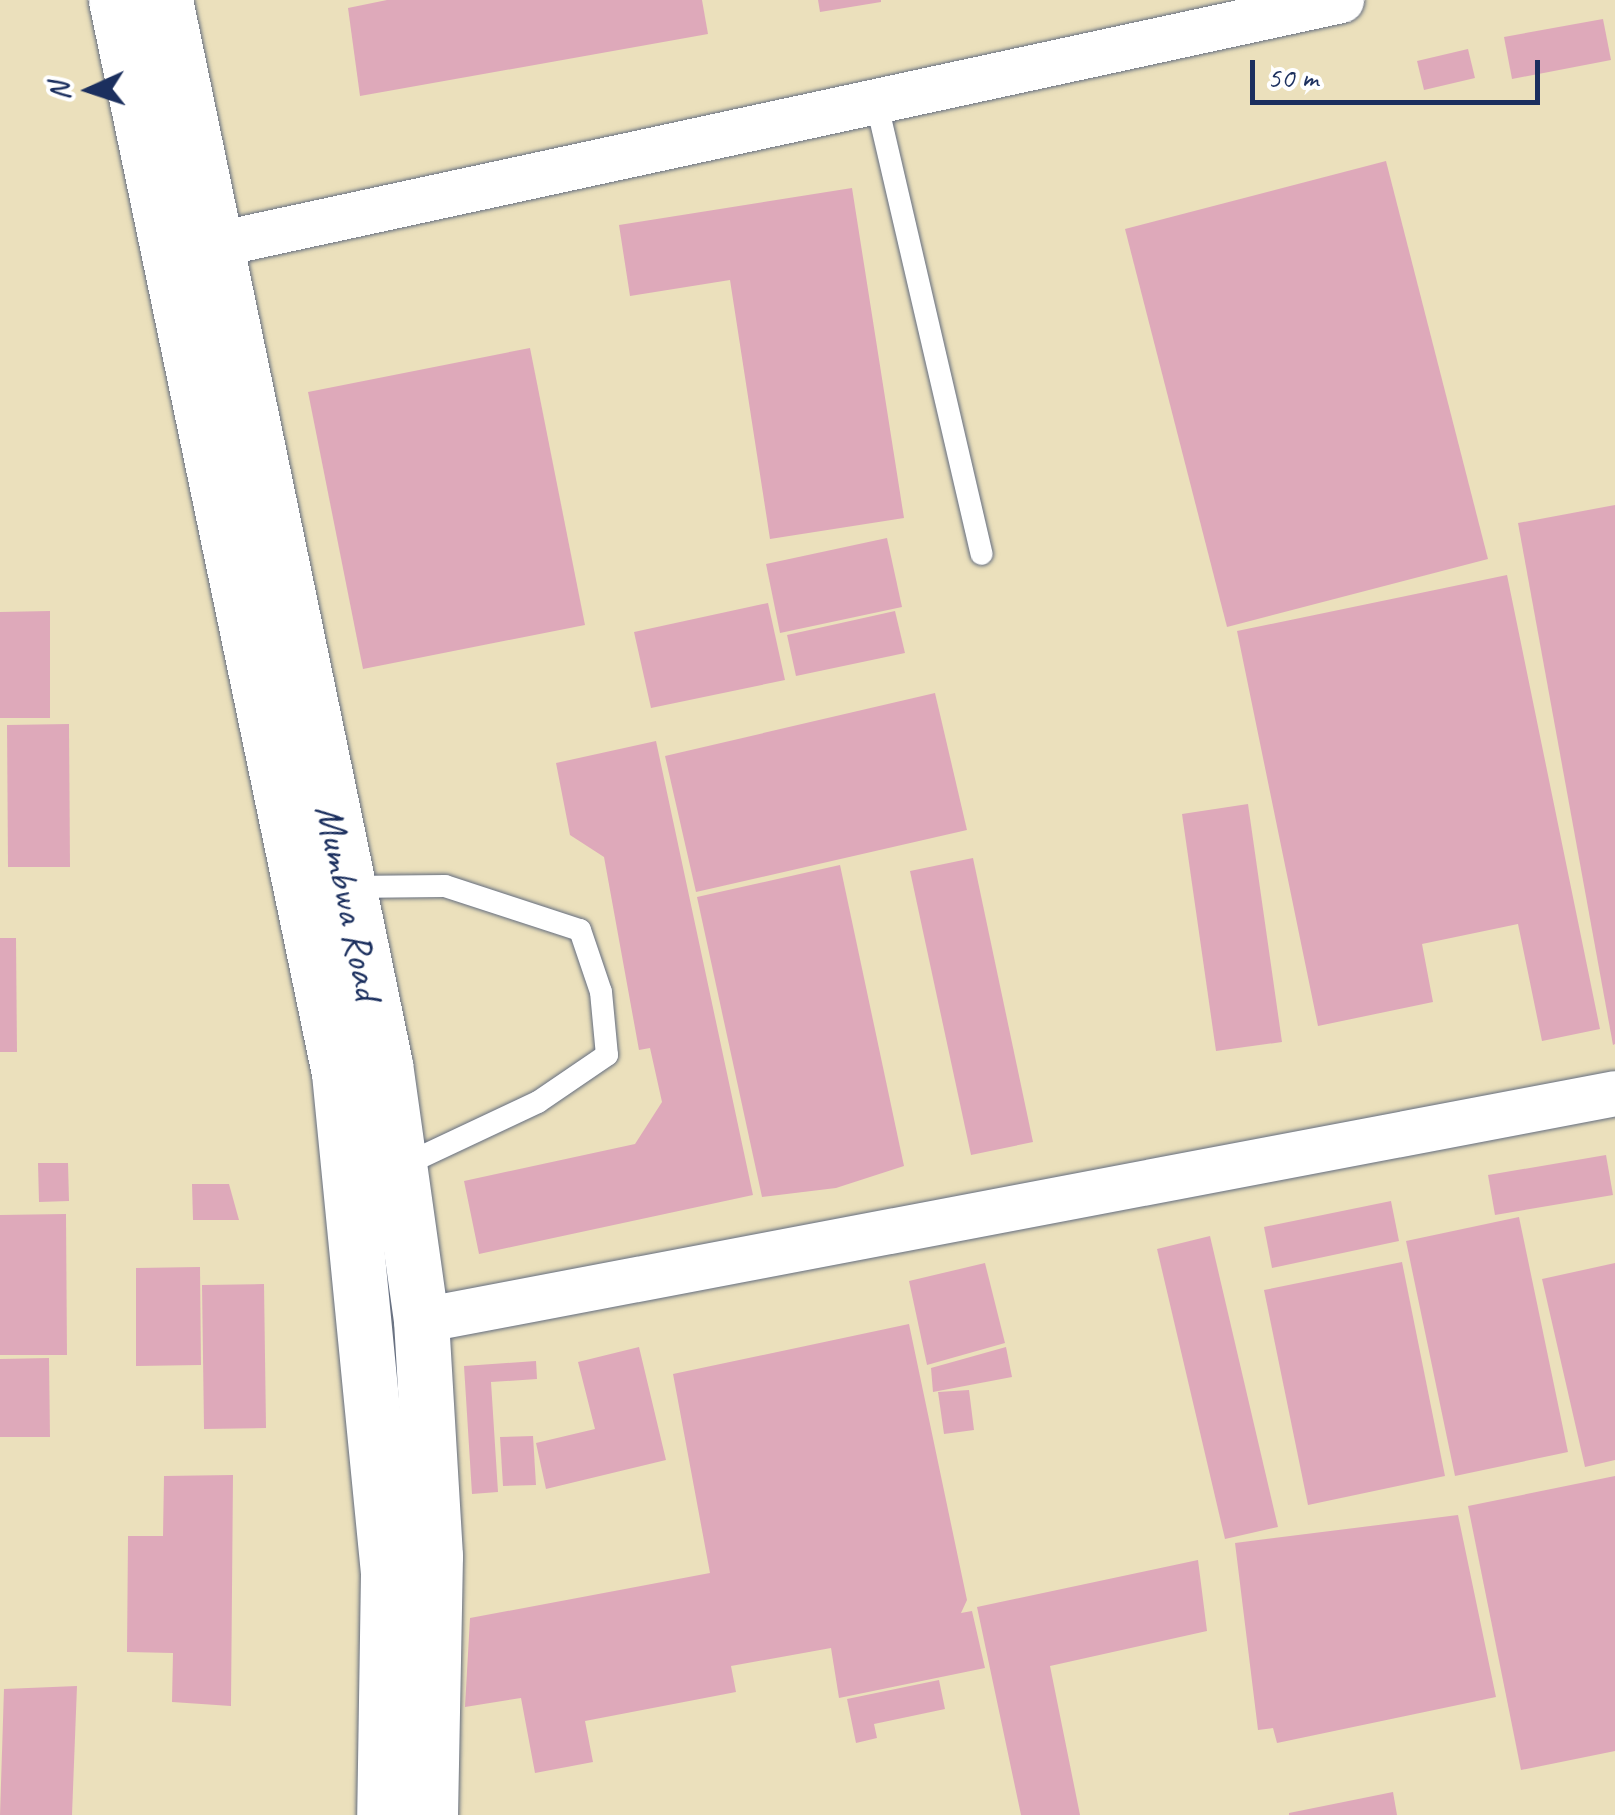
<!DOCTYPE html>
<style>
body{margin:0}
#map{position:relative;width:1615px;height:1815px;overflow:hidden;background:#ebe0bc;font-family:Caveat,sans-serif}
div>[style]{position:absolute}
[style*='--x']{left:calc(var(--x)*1px);top:calc(var(--y)*1px);width:calc(var(--w)*1px);rotate:calc(var(--a)*1deg)}
.building>*{inset:0;background:#dea9ba}
.roads{filter:drop-shadow(0 0 2px #646d7f) drop-shadow(0 0 2px #646d7f)}
.service>*{height:22px;margin:-11px;padding:0 11px;transform-origin:11px;border-radius:11px;background:#fff}
.minor>*{height:45px;margin:-22.5px;padding:0 22.5px;transform-origin:22.5px;border-radius:22.5px;background:#fff}
.primary>*{height:55px;margin:-27.5px;padding:0 27.5px;transform-origin:27.5px;border-radius:27.5px;background:#fff}
span{translate:-50% -50%;white-space:nowrap;text-align:center;line-height:1.15;-webkit-text-stroke:8px #fff;paint-order:stroke}
.street-label{font-size:40px;color:#1b2f5e}
.north{position:absolute;left:40px;top:40px;width:100px;height:100px;-webkit-text-stroke:8px #fff;paint-order:stroke;rotate:267deg;font-size:28px;font-weight:700;line-height:40px;text-align:center;color:#1b2f5e}
.north::after{content:'';display:block;margin:auto;width:35px;height:45px;background:#1b2f5e;clip-path:polygon(50% 0,100% 100%,50% 72%,0 100%)}
.scale{position:absolute;left:1250px;top:60px;width:290px;height:45px;box-sizing:border-box;border:5px solid #1b2f5e;border-top:0;padding-left:12px;font-size:30px;line-height:35px;white-space:nowrap;color:#1b2f5e;-webkit-text-stroke:8px #fff;paint-order:stroke}
</style>
<div id="map">
<div class="building">
<div style="clip-path:polygon(387px 0,702px 0,708px 34px,360px 96px,348px 8px)"></div>
<div style="clip-path:polygon(818px 0,881px 0,881px 2px,820px 12px)"></div>
<div style="clip-path:polygon(1603px 19px,1611px 60px,1512px 79px,1504px 37px)"></div>
<div style="clip-path:polygon(1468px 49px,1475px 78px,1424px 90px,1417px 61px)"></div>
<div style="clip-path:polygon(1386px 161px,1488px 559px,1227px 627px,1125px 229px)"></div>
<div style="clip-path:polygon(852px 188px,904px 518px,770px 539px,730px 280px,630px 296px,619px 225px)"></div>
<div style="clip-path:polygon(530px 348px,585px 625px,363px 669px,308px 392px)"></div>
<div style="clip-path:polygon(1615px 505px,1615px 1044px,1613px 1045px,1518px 523px)"></div>
<div style="clip-path:polygon(887px 538px,902px 607px,780px 633px,766px 564px)"></div>
<div style="clip-path:polygon(1507px 575px,1600px 1029px,1542px 1041px,1518px 924px,1422px 944px,1433px 1002px,1318px 1026px,1237px 631px)"></div>
<div style="clip-path:polygon(768px 603px,785px 680px,651px 708px,634px 632px)"></div>
<div style="clip-path:polygon(50px 611px,50px 718px,0 718px,0 612px)"></div>
<div style="clip-path:polygon(895px 611px,905px 653px,796px 676px,787px 635px)"></div>
<div style="clip-path:polygon(935px 693px,967px 830px,696px 892px,665px 756px)"></div>
<div style="clip-path:polygon(69px 724px,70px 867px,8px 867px,7px 725px)"></div>
<div style="clip-path:polygon(656px 741px,753px 1195px,479px 1254px,464px 1181px,635px 1144px,662px 1102px,650px 1048px,639px 1050px,604px 857px,570px 835px,556px 763px)"></div>
<div style="clip-path:polygon(1248px 804px,1282px 1042px,1216px 1051px,1182px 814px)"></div>
<div style="clip-path:polygon(973px 858px,1033px 1142px,971px 1155px,910px 871px)"></div>
<div style="clip-path:polygon(840px 865px,904px 1166px,836px 1188px,762px 1197px,697px 897px)"></div>
<div style="clip-path:polygon(0 938px,16px 938px,17px 1052px,0 1052px)"></div>
<div style="clip-path:polygon(1606px 1155px,1613px 1195px,1495px 1215px,1488px 1175px)"></div>
<div style="clip-path:polygon(38px 1163px,68px 1163px,69px 1201px,39px 1202px)"></div>
<div style="clip-path:polygon(192px 1184px,229px 1184px,239px 1220px,193px 1220px)"></div>
<div style="clip-path:polygon(1391px 1201px,1399px 1241px,1272px 1268px,1264px 1227px)"></div>
<div style="clip-path:polygon(66px 1214px,67px 1355px,0 1355px,0 1215px)"></div>
<div style="clip-path:polygon(1519px 1217px,1568px 1452px,1455px 1476px,1406px 1241px)"></div>
<div style="clip-path:polygon(1210px 1236px,1278px 1527px,1225px 1539px,1157px 1249px)"></div>
<div style="clip-path:polygon(1402px 1262px,1445px 1476px,1308px 1505px,1264px 1290px)"></div>
<div style="clip-path:polygon(985px 1263px,1005px 1343px,927px 1365px,909px 1281px)"></div>
<div style="clip-path:polygon(1615px 1263px,1615px 1460px,1585px 1467px,1542px 1279px)"></div>
<div style="clip-path:polygon(200px 1267px,201px 1365px,136px 1366px,136px 1268px)"></div>
<div style="clip-path:polygon(264px 1284px,266px 1428px,204px 1429px,202px 1285px)"></div>
<div style="clip-path:polygon(909px 1324px,967px 1600px,961px 1613px,972px 1611px,985px 1668px,839px 1698px,831px 1648px,731px 1666px,736px 1692px,585px 1721px,593px 1762px,535px 1773px,521px 1698px,465px 1707px,470px 1618px,710px 1573px,673px 1374px)"></div>
<div style="clip-path:polygon(639px 1347px,666px 1460px,546px 1489px,536px 1443px,595px 1429px,578px 1362px)"></div>
<div style="clip-path:polygon(1006px 1347px,1012px 1377px,933px 1392px,931px 1368px)"></div>
<div style="clip-path:polygon(49px 1358px,50px 1437px,0 1437px,0 1359px)"></div>
<div style="clip-path:polygon(536px 1361px,537px 1379px,491px 1382px,498px 1492px,472px 1494px,464px 1366px)"></div>
<div style="clip-path:polygon(969px 1390px,974px 1430px,944px 1434px,938px 1392px)"></div>
<div style="clip-path:polygon(533px 1436px,536px 1485px,503px 1486px,500px 1437px)"></div>
<div style="clip-path:polygon(233px 1475px,231px 1706px,172px 1702px,173px 1653px,127px 1652px,128px 1536px,163px 1536px,164px 1476px)"></div>
<div style="clip-path:polygon(1615px 1476px,1615px 1751px,1521px 1770px,1468px 1506px)"></div>
<div style="clip-path:polygon(1458px 1515px,1496px 1697px,1277px 1743px,1273px 1728px,1258px 1730px,1235px 1543px)"></div>
<div style="clip-path:polygon(1198px 1560px,1207px 1631px,1050px 1666px,1080px 1815px,1021px 1815px,977px 1607px)"></div>
<div style="clip-path:polygon(939px 1680px,945px 1709px,874px 1724px,877px 1738px,856px 1743px,847px 1699px)"></div>
<div style="clip-path:polygon(77px 1686px,72px 1815px,0 1815px,4px 1689px)"></div>
<div style="clip-path:polygon(1393px 1792px,1397px 1815px,1289px 1815px,1289px 1813px)"></div>
</div>
<div class="roads">
<div class="service">
<div style="--x:875;--y:96;--w:470;--a:76.9"></div>
<div style="--x:346;--y:887;--w:99;--a:-0.6"></div>
<div style="--x:445;--y:886;--w:142;--a:18.1"></div>
<div style="--x:580;--y:930;--w:65;--a:71.3"></div>
<div style="--x:601;--y:992;--w:63;--a:84.6"></div>
<div style="--x:607;--y:1055;--w:83;--a:145.7"></div>
<div style="--x:538;--y:1102;--w:155;--a:154.8"></div>
</div>
<div class="minor">
<div style="--x:185;--y:251;--w:1183;--a:-12.25"></div>
<div style="--x:421;--y:1320;--w:1215;--a:-10.76"></div>
</div>
<div class="primary">
<div style="--x:116;--y:0;--w:1096;--a:78.26"></div>
<div style="--x:339;--y:1073;--w:502;--a:84.4"></div>
<div style="--x:388;--y:1573;--w:242;--a:90.9"></div>
<div style="--x:165;--y:0;--w:1087;--a:78.32"></div>
<div style="--x:385;--y:1064;--w:259;--a:82"></div>
<div style="--x:421;--y:1320;--w:236;--a:86.6"></div>
<div style="--x:435;--y:1556;--w:259;--a:91.1"></div>
</div>
</div>
<div class="street-label">
<span style="left:349px;top:902px;rotate:78deg">Mumbwa Road</span>
</div>
<div class="north">N</div>
<div class="scale">50 m</div>
</div>
